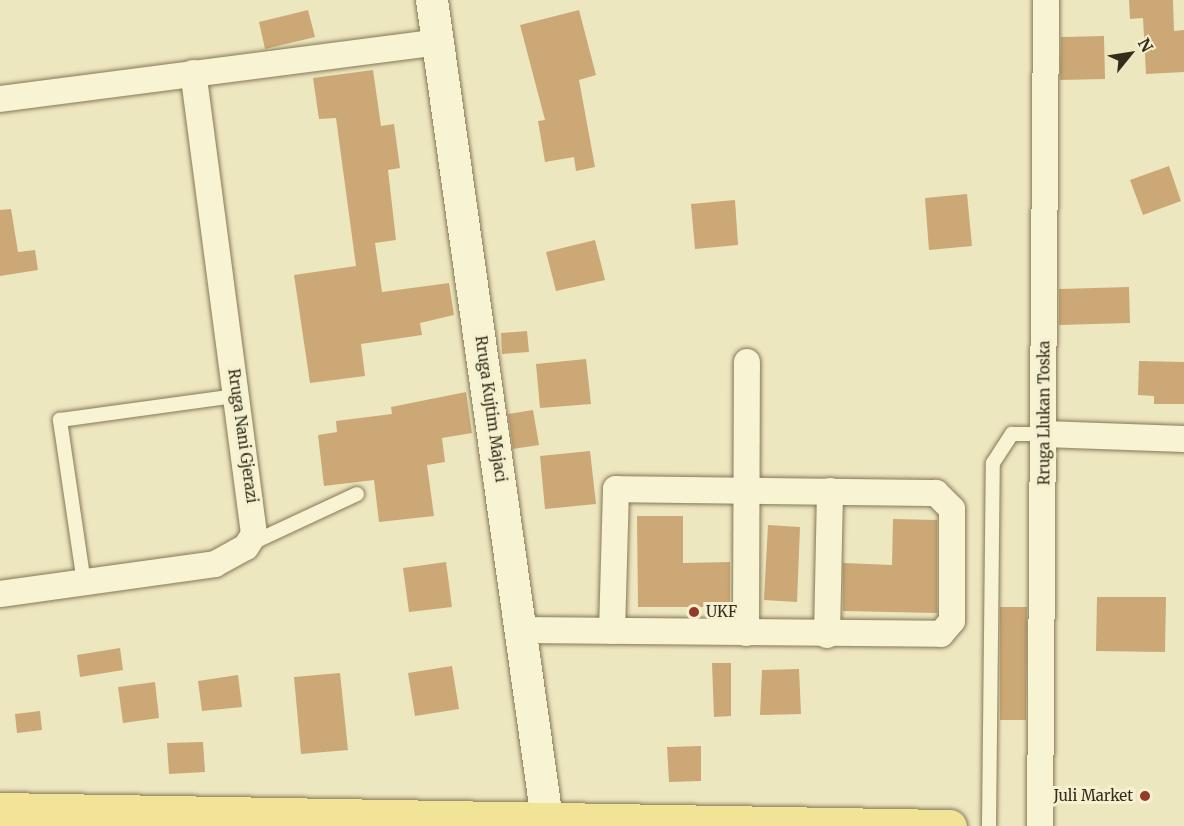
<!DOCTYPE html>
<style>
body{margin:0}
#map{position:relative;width:1184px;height:826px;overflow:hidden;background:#ede7bf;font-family:Merriweather,serif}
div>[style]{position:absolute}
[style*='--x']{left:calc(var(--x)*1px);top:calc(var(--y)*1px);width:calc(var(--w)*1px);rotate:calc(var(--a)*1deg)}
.building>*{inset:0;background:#cba875}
.roads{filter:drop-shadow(0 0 2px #867858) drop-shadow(0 0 2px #867858)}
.service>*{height:14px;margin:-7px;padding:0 7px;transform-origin:7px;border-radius:7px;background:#f8f3d2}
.minor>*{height:26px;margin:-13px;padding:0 13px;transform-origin:13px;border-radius:13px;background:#f8f3d2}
.tertiary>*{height:32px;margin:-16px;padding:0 16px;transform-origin:16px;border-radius:16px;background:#f8f3d2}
.primary>*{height:33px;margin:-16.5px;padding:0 16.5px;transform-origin:16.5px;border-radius:16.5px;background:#f1e497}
.dots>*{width:16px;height:16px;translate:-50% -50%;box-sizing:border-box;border:3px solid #f5f0cf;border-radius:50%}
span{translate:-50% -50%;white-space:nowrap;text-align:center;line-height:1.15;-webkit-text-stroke:6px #f5f0cf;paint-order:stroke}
.street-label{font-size:15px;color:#352d1c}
.poi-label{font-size:15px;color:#352d1c}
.left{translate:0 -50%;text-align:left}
.right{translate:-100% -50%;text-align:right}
.north{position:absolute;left:1100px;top:24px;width:60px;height:60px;-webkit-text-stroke:4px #f5f0cf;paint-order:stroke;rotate:60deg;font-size:16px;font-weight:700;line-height:24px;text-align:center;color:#352d1c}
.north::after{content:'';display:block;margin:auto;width:21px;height:27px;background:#352d1c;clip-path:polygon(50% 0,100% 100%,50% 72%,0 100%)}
</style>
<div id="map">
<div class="building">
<div style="clip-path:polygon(1129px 0,1173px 0,1174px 31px,1184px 30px,1184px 72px,1146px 74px,1143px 18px,1130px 19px)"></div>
<div style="clip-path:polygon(308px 10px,315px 37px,265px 49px,259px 22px)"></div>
<div style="clip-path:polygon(579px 10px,596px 75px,579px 80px,595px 167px,576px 171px,574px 157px,545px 162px,538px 121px,545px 120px,520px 25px)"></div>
<div style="clip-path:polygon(1104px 36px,1105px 79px,1060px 80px,1061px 37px)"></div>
<div style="clip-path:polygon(373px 70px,381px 126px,394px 124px,400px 168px,388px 170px,396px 240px,375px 243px,382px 292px,449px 283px,454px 315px,420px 323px,422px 335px,361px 344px,365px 376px,310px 383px,294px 275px,356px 266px,336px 118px,319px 119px,313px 78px)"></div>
<div style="clip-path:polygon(1169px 166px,1181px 201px,1143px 215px,1130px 180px)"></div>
<div style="clip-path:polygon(967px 194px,972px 246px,929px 250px,925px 198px)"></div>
<div style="clip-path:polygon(735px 200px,738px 245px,695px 249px,691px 204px)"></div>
<div style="clip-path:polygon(11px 209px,18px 252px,35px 250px,38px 270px,0 276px,0 210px)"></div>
<div style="clip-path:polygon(595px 240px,605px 280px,556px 291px,546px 252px)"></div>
<div style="clip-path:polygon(1129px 287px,1130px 323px,1059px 325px,1059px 289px)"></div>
<div style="clip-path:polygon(527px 331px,529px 352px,502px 354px,501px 333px)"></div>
<div style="clip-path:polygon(586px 359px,591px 404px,540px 408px,536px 364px)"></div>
<div style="clip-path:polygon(1139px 361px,1184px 362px,1184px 404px,1154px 404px,1154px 396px,1138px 395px)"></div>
<div style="clip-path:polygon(466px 392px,472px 433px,442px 438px,445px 462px,427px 465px,434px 516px,379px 522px,374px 480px,324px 486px,318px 435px,337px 432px,336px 421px,392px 414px,391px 407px)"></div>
<div style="clip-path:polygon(533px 410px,539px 445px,513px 449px,508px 414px)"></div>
<div style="clip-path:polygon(590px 451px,596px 504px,545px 509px,540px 456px)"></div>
<div style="clip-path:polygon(637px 516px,683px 516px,683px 563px,730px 562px,730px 607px,638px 607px)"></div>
<div style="clip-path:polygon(893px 519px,937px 520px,937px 613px,843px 611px,843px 563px,892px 565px)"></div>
<div style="clip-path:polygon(768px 525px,800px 527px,797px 602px,764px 600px)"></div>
<div style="clip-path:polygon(446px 562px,452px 607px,409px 612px,403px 568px)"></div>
<div style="clip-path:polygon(1097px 597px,1166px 597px,1165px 652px,1096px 651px)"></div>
<div style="clip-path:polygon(1000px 607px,1027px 607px,1026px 720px,1000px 720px)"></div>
<div style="clip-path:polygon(120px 648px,123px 670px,80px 677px,77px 655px)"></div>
<div style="clip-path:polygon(712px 663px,731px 663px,731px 716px,714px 717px)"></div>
<div style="clip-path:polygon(452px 666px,459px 709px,415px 716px,408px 673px)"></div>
<div style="clip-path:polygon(799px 669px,801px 714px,760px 715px,762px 670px)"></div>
<div style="clip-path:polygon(340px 673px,348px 750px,301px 754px,294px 677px)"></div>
<div style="clip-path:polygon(238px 675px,242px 707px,202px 711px,198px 681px)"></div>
<div style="clip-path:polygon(155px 682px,159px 718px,123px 723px,118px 687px)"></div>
<div style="clip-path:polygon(40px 711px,42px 730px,17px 733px,15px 714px)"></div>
<div style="clip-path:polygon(203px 742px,205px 772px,169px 774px,167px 743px)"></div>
<div style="clip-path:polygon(701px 746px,701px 781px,669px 782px,667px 747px)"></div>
</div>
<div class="roads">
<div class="service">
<div style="--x:250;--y:544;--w:118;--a:-25"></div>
<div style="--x:84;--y:583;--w:165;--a:-98.4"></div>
<div style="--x:60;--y:420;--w:178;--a:-7.8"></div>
<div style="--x:989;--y:826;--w:363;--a:-89.4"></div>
<div style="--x:993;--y:463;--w:35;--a:-57"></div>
<div style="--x:1012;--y:434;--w:32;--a:0"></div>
</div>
<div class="minor">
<div style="--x:0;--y:99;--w:441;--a:-7.4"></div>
<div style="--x:1044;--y:434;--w:140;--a:2"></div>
<div style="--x:0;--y:594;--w:217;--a:-7.9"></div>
<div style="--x:215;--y:564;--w:35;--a:-29"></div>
<div style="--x:246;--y:547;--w:15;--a:-58"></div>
<div style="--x:254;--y:534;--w:465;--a:-97.5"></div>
<div style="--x:521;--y:630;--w:420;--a:0.5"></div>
<div style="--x:941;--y:634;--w:17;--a:-50"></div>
<div style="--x:952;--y:621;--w:112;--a:-90"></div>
<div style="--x:952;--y:509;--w:23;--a:-135"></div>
<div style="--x:936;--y:493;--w:320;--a:-179.3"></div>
<div style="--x:616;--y:489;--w:142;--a:91.6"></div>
<div style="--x:746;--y:633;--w:271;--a:-89.8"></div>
<div style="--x:827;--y:635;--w:144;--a:-88.8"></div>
<div style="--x:1040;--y:826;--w:826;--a:-89.58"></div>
</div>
<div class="tertiary">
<div style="--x:432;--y:0;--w:827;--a:82.01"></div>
</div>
<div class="primary">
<div style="--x:0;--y:809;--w:950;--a:1.03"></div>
</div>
</div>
<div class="dots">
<div style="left:694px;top:612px;background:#943a29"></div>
<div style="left:1145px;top:796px;background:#943a29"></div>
</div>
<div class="street-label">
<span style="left:491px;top:409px;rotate:82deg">Rruga Kujtim Majaci</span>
<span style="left:1044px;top:413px;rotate:-90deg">Rruga Llukan Toska</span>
<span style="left:243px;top:436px;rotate:82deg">Rruga Nani Gjerazi</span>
</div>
<div class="poi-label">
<span class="left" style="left:706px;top:612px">UKF</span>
<span class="right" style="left:1133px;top:796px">Juli Market</span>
</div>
<div class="north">N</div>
</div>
